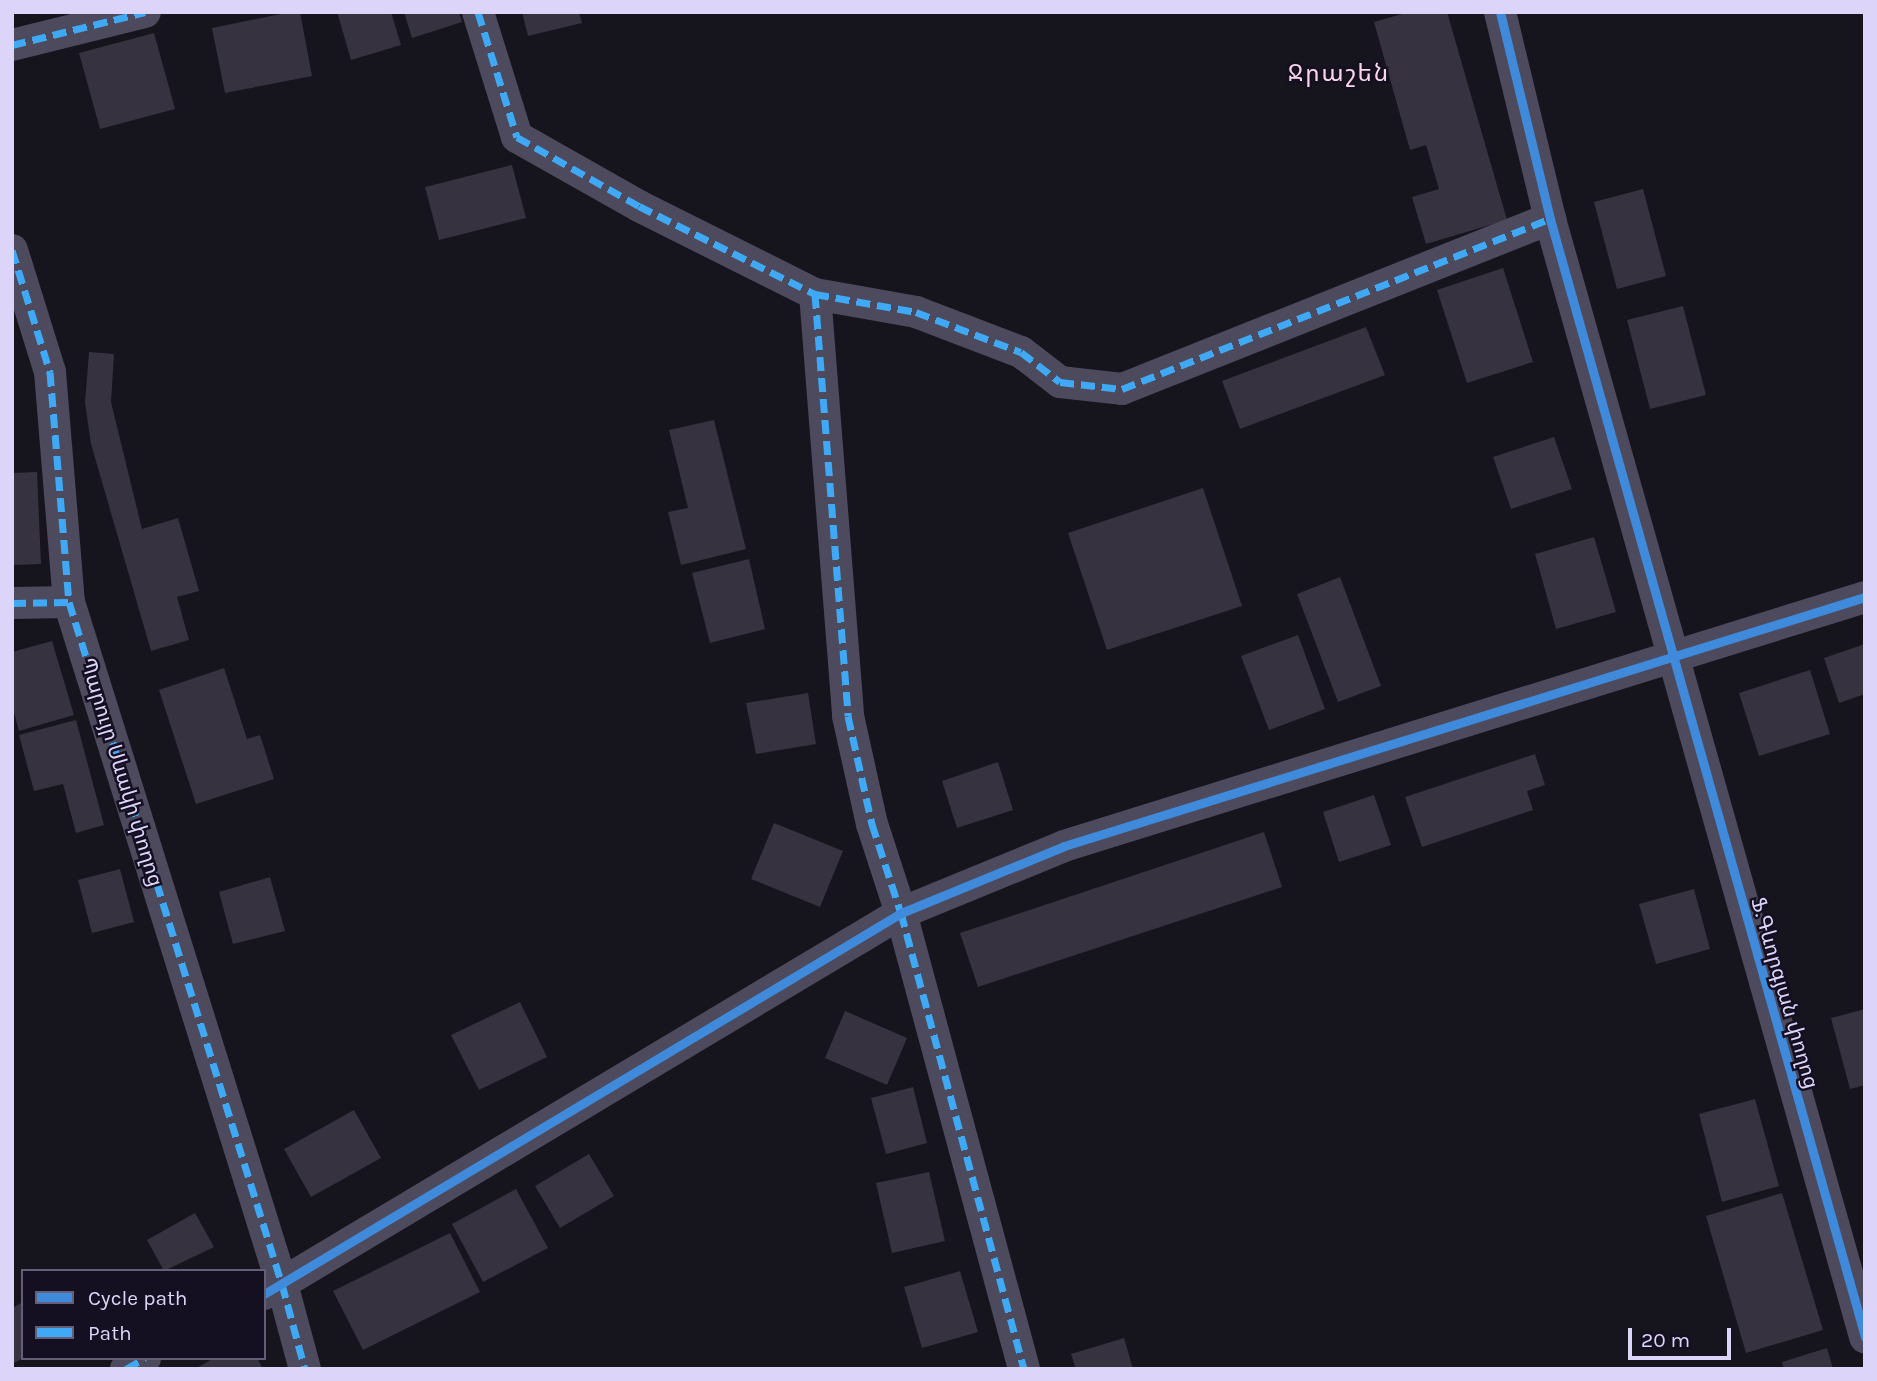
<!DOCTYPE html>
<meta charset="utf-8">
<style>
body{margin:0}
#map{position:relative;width:1877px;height:1381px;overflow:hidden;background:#16141d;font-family:Karla,"Noto Sans Armenian",sans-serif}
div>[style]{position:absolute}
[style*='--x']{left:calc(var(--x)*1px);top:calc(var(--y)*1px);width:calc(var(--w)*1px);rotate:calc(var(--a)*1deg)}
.building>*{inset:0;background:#36323f}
.minor>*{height:32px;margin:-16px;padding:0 16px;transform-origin:16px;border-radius:16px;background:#4c4a5c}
.quiet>*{height:7px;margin-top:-3.5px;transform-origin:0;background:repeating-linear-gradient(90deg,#3fa9f5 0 14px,transparent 0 21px)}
.cycleway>*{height:9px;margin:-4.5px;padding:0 4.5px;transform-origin:4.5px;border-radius:4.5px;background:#408adc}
span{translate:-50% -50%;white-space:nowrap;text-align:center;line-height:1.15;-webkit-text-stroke:5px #151021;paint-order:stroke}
.street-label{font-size:21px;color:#ddd4fa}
.quarter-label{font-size:24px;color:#fad6e9;letter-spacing:2px}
.frame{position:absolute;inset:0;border:14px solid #ddd4fa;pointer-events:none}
.legend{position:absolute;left:21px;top:1269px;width:245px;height:91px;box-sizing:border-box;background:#151021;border:2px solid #655e78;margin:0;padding:9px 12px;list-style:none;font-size:21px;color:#ddd4fa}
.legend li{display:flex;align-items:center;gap:14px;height:35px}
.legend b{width:35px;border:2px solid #655e78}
.scale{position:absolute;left:1628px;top:1328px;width:103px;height:32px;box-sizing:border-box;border:4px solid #ddd4fa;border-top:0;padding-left:9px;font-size:21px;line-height:24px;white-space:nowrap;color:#ddd4fa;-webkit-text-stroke:5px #151021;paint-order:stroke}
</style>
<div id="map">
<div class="building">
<div style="clip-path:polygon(290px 12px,300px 12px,312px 76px,225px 93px,212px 28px)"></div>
<div style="clip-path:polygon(337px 12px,391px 12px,401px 45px,351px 60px)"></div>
<div style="clip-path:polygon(404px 12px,459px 12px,462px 22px,412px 38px)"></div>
<div style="clip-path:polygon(522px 12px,579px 12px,582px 23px,528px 36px)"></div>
<div style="clip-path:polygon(1409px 12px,1447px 12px,1507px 220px,1426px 244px,1412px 197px,1439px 189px,1426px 145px,1410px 150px,1374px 22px)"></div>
<div style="clip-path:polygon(154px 33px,175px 109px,100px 129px,79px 53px)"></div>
<div style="clip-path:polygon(512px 165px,526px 218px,439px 240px,425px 187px)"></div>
<div style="clip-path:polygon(1643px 189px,1666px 276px,1617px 289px,1594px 202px)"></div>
<div style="clip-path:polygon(1503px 268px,1533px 362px,1467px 383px,1437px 290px)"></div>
<div style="clip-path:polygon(1683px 306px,1706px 395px,1650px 409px,1627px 320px)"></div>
<div style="clip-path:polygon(1366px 327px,1385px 375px,1240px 429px,1222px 381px)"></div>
<div style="clip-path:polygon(89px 352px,114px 354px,111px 402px,142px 529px,178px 518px,199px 591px,177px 597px,189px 640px,151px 651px,91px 444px,85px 403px)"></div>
<div style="clip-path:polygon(714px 420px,746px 549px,681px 565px,668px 512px,688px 508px,669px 430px)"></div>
<div style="clip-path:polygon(1554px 437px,1572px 489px,1511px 509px,1493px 457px)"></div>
<div style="clip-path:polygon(37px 472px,41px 564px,12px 565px,12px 473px)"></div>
<div style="clip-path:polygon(1203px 488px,1242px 606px,1107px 650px,1068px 533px)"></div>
<div style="clip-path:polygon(1594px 537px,1616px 612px,1556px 629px,1535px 554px)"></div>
<div style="clip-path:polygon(749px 559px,765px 629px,710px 643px,692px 573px)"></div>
<div style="clip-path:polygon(1340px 577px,1381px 686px,1338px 702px,1297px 594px)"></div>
<div style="clip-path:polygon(1298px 635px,1325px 709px,1269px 730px,1241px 656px)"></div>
<div style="clip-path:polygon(52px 641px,74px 715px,19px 731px,12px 705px,12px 652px)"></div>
<div style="clip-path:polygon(1865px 644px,1865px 694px,1839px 703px,1824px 658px)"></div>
<div style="clip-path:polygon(224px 668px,247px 739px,260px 735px,274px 779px,196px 804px,159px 690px)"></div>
<div style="clip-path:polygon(1810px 670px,1830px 734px,1759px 756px,1739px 693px)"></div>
<div style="clip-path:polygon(808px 693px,816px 744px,756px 754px,746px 703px)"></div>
<div style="clip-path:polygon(76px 720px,104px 825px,76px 833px,63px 784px,34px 791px,19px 735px)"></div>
<div style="clip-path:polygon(1535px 754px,1545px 785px,1527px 791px,1533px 810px,1422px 847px,1405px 797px)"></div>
<div style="clip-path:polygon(998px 762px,1013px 810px,957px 828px,942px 781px)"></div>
<div style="clip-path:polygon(1374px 795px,1391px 845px,1339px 862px,1323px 812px)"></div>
<div style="clip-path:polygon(774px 823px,843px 851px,820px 907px,751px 879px)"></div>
<div style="clip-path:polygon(1264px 832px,1282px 887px,978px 987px,960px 933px)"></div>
<div style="clip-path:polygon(120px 869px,134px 922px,92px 933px,78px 880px)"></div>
<div style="clip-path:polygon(270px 877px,285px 931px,233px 944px,219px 892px)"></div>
<div style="clip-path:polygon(1694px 889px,1710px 949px,1656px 964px,1639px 904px)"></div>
<div style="clip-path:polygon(520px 1002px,547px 1057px,479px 1090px,451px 1035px)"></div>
<div style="clip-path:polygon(1865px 1009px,1865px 1085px,1850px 1089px,1831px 1018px)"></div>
<div style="clip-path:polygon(845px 1011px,907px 1038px,887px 1085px,825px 1058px)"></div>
<div style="clip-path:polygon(913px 1087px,927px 1143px,886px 1154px,871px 1098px)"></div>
<div style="clip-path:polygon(1755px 1099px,1779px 1186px,1722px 1202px,1699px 1114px)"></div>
<div style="clip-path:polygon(354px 1110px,381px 1158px,311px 1197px,284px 1149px)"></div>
<div style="clip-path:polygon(589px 1154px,614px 1196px,560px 1228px,535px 1186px)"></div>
<div style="clip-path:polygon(929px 1172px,945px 1241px,892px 1253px,876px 1183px)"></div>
<div style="clip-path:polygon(516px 1189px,548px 1248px,483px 1282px,452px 1224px)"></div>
<div style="clip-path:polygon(1782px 1193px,1823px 1330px,1746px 1353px,1706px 1216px)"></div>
<div style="clip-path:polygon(195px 1213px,214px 1247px,164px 1271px,147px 1240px)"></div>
<div style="clip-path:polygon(450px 1233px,480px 1292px,363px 1350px,333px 1291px)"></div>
<div style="clip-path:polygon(960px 1271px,978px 1332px,922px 1348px,904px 1287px)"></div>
<div style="clip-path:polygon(23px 1302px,23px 1358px,12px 1364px,12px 1308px)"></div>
<div style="clip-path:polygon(1124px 1338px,1133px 1369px,1076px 1369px,1071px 1354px)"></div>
<div style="clip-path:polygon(1827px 1348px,1833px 1369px,1784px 1369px,1782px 1362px)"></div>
<div style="clip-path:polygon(214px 1358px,257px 1358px,263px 1369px,195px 1369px)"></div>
</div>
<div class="minor">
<div style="--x:478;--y:12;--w:131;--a:72.7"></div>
<div style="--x:517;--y:137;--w:140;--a:29.5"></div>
<div style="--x:639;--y:206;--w:197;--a:26.6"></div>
<div style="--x:815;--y:294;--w:103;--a:10.1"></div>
<div style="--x:916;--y:312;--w:112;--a:20.9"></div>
<div style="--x:1021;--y:352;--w:49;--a:37.6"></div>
<div style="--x:1060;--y:382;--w:62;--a:6.4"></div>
<div style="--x:1122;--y:389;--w:461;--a:-21.7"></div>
<div style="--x:1500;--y:12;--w:213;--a:76.4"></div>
<div style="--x:1550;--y:219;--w:1162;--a:74.26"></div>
<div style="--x:12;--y:45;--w:137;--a:-13.9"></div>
<div style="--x:12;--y:250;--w:128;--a:72.7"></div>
<div style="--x:50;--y:372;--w:231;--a:85.3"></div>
<div style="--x:69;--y:602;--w:714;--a:72.66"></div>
<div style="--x:282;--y:1284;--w:88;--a:74.9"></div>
<div style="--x:815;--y:294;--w:423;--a:85.5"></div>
<div style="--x:848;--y:716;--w:111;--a:77.5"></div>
<div style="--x:872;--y:824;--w:94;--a:72"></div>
<div style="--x:901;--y:913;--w:472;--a:74.9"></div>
<div style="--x:12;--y:603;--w:57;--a:-1"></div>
<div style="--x:264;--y:1294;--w:742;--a:-30.88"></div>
<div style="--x:901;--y:913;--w:176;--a:-22.3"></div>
<div style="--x:1064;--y:846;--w:839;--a:-17.27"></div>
<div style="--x:126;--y:1369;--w:22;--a:-30"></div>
</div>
<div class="quiet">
<div style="--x:478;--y:12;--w:131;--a:72.7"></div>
<div style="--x:517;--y:137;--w:140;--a:29.5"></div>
<div style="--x:639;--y:206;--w:197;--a:26.6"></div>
<div style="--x:815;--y:294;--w:103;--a:10.1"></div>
<div style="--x:916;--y:312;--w:112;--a:20.9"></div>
<div style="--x:1021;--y:352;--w:49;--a:37.6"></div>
<div style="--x:1060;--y:382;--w:62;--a:6.4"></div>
<div style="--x:1122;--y:389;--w:461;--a:-21.7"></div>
<div style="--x:12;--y:45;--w:137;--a:-13.9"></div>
<div style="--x:12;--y:250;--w:128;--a:72.7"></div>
<div style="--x:50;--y:372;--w:231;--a:85.3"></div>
<div style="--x:69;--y:602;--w:714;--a:72.66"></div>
<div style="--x:282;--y:1284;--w:88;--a:74.9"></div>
<div style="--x:815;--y:294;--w:423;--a:85.5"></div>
<div style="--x:848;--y:716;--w:111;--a:77.5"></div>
<div style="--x:872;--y:824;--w:94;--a:72"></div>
<div style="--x:901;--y:913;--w:472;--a:74.9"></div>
<div style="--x:12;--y:603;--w:57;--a:-1"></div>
<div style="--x:126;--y:1369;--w:22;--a:-30"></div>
</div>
<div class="cycleway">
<div style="--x:1500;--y:12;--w:213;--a:76.4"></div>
<div style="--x:1550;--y:219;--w:1162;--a:74.26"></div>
<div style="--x:264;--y:1294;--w:742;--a:-30.88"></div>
<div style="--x:901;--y:913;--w:176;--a:-22.3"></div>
<div style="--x:1064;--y:846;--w:839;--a:-17.27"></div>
</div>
<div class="street-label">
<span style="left:122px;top:772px;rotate:73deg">Պարույր Սևակի փողոց</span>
<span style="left:1785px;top:993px;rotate:74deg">Ֆ.Գևորգյան փողոց</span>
</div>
<div class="quarter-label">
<span style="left:1339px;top:74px">Ջրաշեն</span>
</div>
<div class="frame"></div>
<ul class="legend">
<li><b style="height:9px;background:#408adc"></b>Cycle path</li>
<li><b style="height:9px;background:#3fa9f5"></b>Path</li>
</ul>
<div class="scale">20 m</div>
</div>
